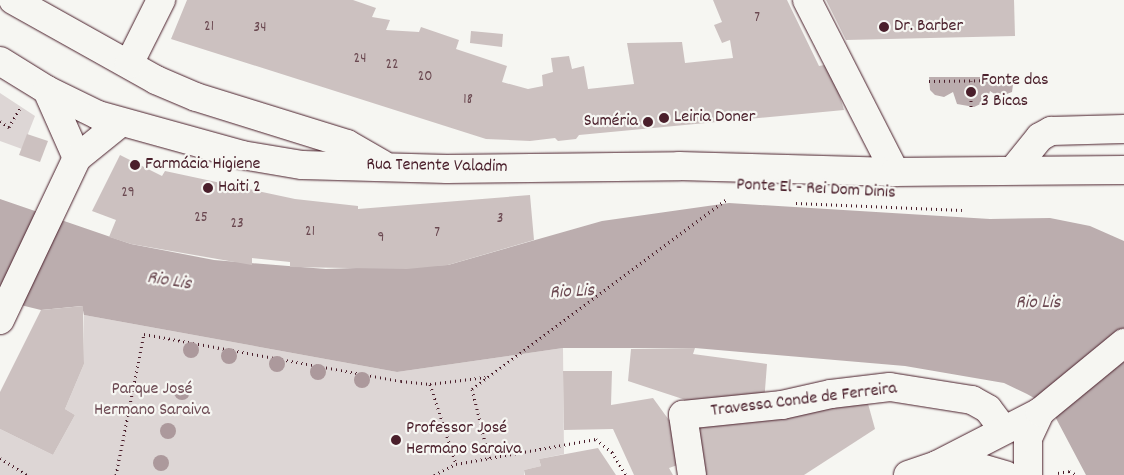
<!DOCTYPE html>
<meta charset="utf-8">
<style>
body{margin:0}
#map{position:relative;width:1124px;height:475px;overflow:hidden;background:#f6f6f2;font-family:Dekko,sans-serif}
div>[style]{position:absolute}
[style*='--x']{left:calc(var(--x)*1px);top:calc(var(--y)*1px);width:calc(var(--w)*1px);rotate:calc(var(--a)*1deg)}
.green>*{inset:0;background:#ddd6d5}
.water>*{inset:0;background:#bbadae}
.building>*{inset:0;background:#ccc1c0}
.path>*{height:3px;margin-top:-1.5px;transform-origin:0;background:repeating-linear-gradient(90deg,#4a1f2b 0 1px,transparent 0 5px)}
.roads{filter:drop-shadow(0 0 1px #4a1f2b) drop-shadow(0 0 1px #4a1f2b)}
.minor>*{height:28px;margin:-14px;padding:0 14px;transform-origin:14px;border-radius:14px;background:#f6f6f2}
.major>*{height:28px;margin:-14px;padding:0 14px;transform-origin:14px;border-radius:14px;background:#f6f6f2}
.trees>*{width:16px;height:16px;margin:-8px;border-radius:50%;background:#ac999c}
.dots>*{width:14px;height:14px;translate:-50% -50%;box-sizing:border-box;border:2px solid #f6f6f2;border-radius:50%}
span{translate:-50% -50%;white-space:nowrap;text-align:center;line-height:1.15;-webkit-text-stroke:4.5px #f6f6f2;paint-order:stroke}
.number-label{font-size:15px;color:#6a4850}
.number-label span{-webkit-text-stroke-width:0}
.poi-label{font-size:18px;color:#4a1f2b}
.left{translate:0 -50%;text-align:left}
.right{translate:-100% -50%;text-align:right}
.street-label{font-size:18px;color:#4a1f2b}
.park-label{font-size:18px;color:#6f4d56}
.water-label{font-size:19px;color:#6c4a52;font-style:italic}
</style>
<div id="map">
<div class="green">
<div style="clip-path:polygon(0 93px,35px 116px,22px 149px,0 141px)"></div>
<div style="clip-path:polygon(84px 315px,397px 372px,563px 348px,564px 454px,539px 459px,541px 466px,524px 470px,524px 475px,0 475px,0 429px,53px 455px,75px 415px,65px 409px,84px 364px)"></div>
</div>
<div class="water">
<div style="clip-path:polygon(929px 77px,1014px 77px,1012px 92px,999px 97px,990px 91px,987px 101px,974px 107px,957px 104px,953px 92px,944px 97px,935px 95px,930px 90px)"></div>
<div style="clip-path:polygon(0 199px,131px 244px,214px 260px,326px 269px,448px 265px,602px 221px,729px 203px,990px 219px,1050px 218px,1090px 226px,1124px 241px,1124px 475px,1086px 475px,1050px 407px,1027px 394px,1004px 383px,905px 366px,695px 348px,563px 348px,397px 372px,84px 315px,82px 306px,41px 310px,0 300px)"></div>
</div>
<div class="building">
<div style="clip-path:polygon(187px 0,353px 0,376px 8px,372px 17px,390px 20px,386px 30px,419px 32px,421px 27px,459px 40px,456px 49px,507px 66px,502px 82px,528px 89px,543px 86px,542px 75px,553px 72px,551px 58px,569px 56px,572px 69px,584px 66px,588px 89px,634px 84px,627px 43px,682px 42px,685px 63px,733px 58px,730px 40px,722px 43px,714px 25px,722px 22px,713px 0,787px 0,819px 66px,830px 64px,844px 110px,579px 135px,576px 139px,558px 141px,555px 138px,530px 141px,486px 139px,171px 39px)"></div>
<div style="clip-path:polygon(826px 0,1014px 0,1015px 36px,846px 40px)"></div>
<div style="clip-path:polygon(471px 31px,503px 34px,502px 47px,470px 43px)"></div>
<div style="clip-path:polygon(27px 134px,48px 141px,40px 162px,19px 155px)"></div>
<div style="clip-path:polygon(120px 155px,162px 176px,165px 171px,295px 199px,358px 206px,358px 209px,530px 195px,534px 240px,448px 265px,407px 269px,290px 267px,290px 262px,252px 258px,252px 265px,131px 244px,109px 237px,116px 220px,92px 211px)"></div>
<div style="clip-path:polygon(83px 306px,84px 364px,65px 409px,75px 415px,53px 455px,0 429px,0 392px,41px 310px)"></div>
<div style="clip-path:polygon(695px 348px,693px 354px,767px 364px,764px 403px,704px 406px,628px 381px,631px 349px)"></div>
<div style="clip-path:polygon(563px 371px,612px 371px,611px 405px,653px 398px,674px 427px,686px 462px,669px 468px,673px 475px,634px 475px,613px 429px,564px 430px)"></div>
<div style="clip-path:polygon(867px 400px,875px 429px,804px 475px,700px 475px,693px 421px)"></div>
<div style="clip-path:polygon(598px 448px,616px 475px,525px 475px,524px 470px,541px 466px,539px 459px)"></div>
</div>
<div class="path">
<div style="--x:929;--y:81;--w:85;--a:-0.7"></div>
<div style="--x:971;--y:107;--w:26;--a:-90"></div>
<div style="--x:0;--y:121;--w:11;--a:34"></div>
<div style="--x:9;--y:127;--w:22;--a:-60"></div>
<div style="--x:796;--y:203;--w:166;--a:2.4"></div>
<div style="--x:430;--y:384;--w:84;--a:72"></div>
<div style="--x:0;--y:458;--w:32;--a:32"></div>
<div style="--x:489;--y:458;--w:71;--a:-103.8"></div>
<div style="--x:472;--y:389;--w:318;--a:-36.7"></div>
<div style="--x:1058;--y:473;--w:11;--a:-10"></div>
<div style="--x:1069;--y:471;--w:9;--a:27"></div>
<div style="--x:116;--y:475;--w:144;--a:-78.8"></div>
<div style="--x:144;--y:334;--w:261;--a:10.4"></div>
<div style="--x:401;--y:381;--w:29;--a:6"></div>
<div style="--x:430;--y:384;--w:56;--a:-7.1"></div>
<div style="--x:434;--y:475;--w:25;--a:-27"></div>
<div style="--x:456;--y:464;--w:142;--a:-10.1"></div>
<div style="--x:596;--y:439;--w:21;--a:39"></div>
<div style="--x:612;--y:452;--w:27;--a:59"></div>
</div>
<div class="roads">
<div class="minor">
<div style="--x:13;--y:0;--w:164;--a:29.2"></div>
<div style="--x:156;--y:80;--w:43;--a:23"></div>
<div style="--x:196;--y:97;--w:158;--a:17.3"></div>
<div style="--x:347;--y:144;--w:40;--a:29.7"></div>
<div style="--x:807;--y:0;--w:193;--a:62.9"></div>
<div style="--x:0;--y:61;--w:55;--a:31.7"></div>
<div style="--x:47;--y:90;--w:57;--a:26.1"></div>
<div style="--x:98;--y:115;--w:149;--a:15.5"></div>
<div style="--x:242;--y:155;--w:61;--a:9.5"></div>
<div style="--x:302;--y:165;--w:145;--a:1.6"></div>
<div style="--x:447;--y:169;--w:232;--a:-0.7"></div>
<div style="--x:679;--y:166;--w:216;--a:1.6"></div>
<div style="--x:895;--y:172;--w:229;--a:-0.5"></div>
<div style="--x:129;--y:64;--w:72;--a:-63.4"></div>
<div style="--x:47;--y:90;--w:74;--a:66.2"></div>
<div style="--x:1014;--y:169;--w:41;--a:-50.9"></div>
<div style="--x:1040;--y:137;--w:13;--a:-29"></div>
<div style="--x:1051;--y:131;--w:73;--a:-1.6"></div>
<div style="--x:0;--y:320;--w:179;--a:-64.6"></div>
<div style="--x:77;--y:158;--w:55;--a:-39.1"></div>
<div style="--x:937;--y:465;--w:37;--a:2"></div>
<div style="--x:974;--y:466;--w:33;--a:16"></div>
<div style="--x:692;--y:475;--w:61;--a:-98.5"></div>
<div style="--x:683;--y:415;--w:100;--a:-5.8"></div>
<div style="--x:782;--y:405;--w:50;--a:-12.7"></div>
<div style="--x:831;--y:394;--w:59;--a:-6.8"></div>
<div style="--x:890;--y:387;--w:83;--a:9"></div>
<div style="--x:972;--y:400;--w:18;--a:29"></div>
<div style="--x:988;--y:409;--w:25;--a:53"></div>
<div style="--x:1028;--y:475;--w:37;--a:-90"></div>
<div style="--x:1028;--y:438;--w:29;--a:-65"></div>
</div>
<div class="major">
<div style="--x:908;--y:475;--w:31;--a:-19"></div>
<div style="--x:937;--y:465;--w:116;--a:-27.2"></div>
<div style="--x:1040;--y:412;--w:109;--a:-39.4"></div>
</div>
</div>
<div class="trees">
<div style="left:191px;top:350px"></div>
<div style="left:229px;top:356px"></div>
<div style="left:277px;top:364px"></div>
<div style="left:318px;top:372px"></div>
<div style="left:362px;top:380px"></div>
<div style="left:182px;top:392px"></div>
<div style="left:168px;top:431px"></div>
<div style="left:161px;top:463px"></div>
</div>
<div class="dots">
<div style="left:884px;top:27px;background:#4a1f2b"></div>
<div style="left:971px;top:92px;background:#4a1f2b"></div>
<div style="left:664px;top:118px;background:#4a1f2b"></div>
<div style="left:648px;top:122px;background:#4a1f2b"></div>
<div style="left:135px;top:165px;background:#4a1f2b"></div>
<div style="left:208px;top:188px;background:#4a1f2b"></div>
<div style="left:396px;top:440px;background:#4a1f2b"></div>
</div>
<div class="number-label">
<span style="left:757px;top:19px">7</span>
<span style="left:209px;top:28px">21</span>
<span style="left:260px;top:29px">34</span>
<span style="left:360px;top:60px">24</span>
<span style="left:392px;top:66px">22</span>
<span style="left:425px;top:78px">20</span>
<span style="left:468px;top:101px">18</span>
<span style="left:128px;top:194px">29</span>
<span style="left:201px;top:219px">25</span>
<span style="left:500px;top:220px">3</span>
<span style="left:237px;top:225px">23</span>
<span style="left:310px;top:233px">21</span>
<span style="left:437px;top:234px">7</span>
<span style="left:381px;top:239px">9</span>
</div>
<div class="poi-label">
<span class="left" style="left:894px;top:27px">Dr. Barber</span>
<span class="left" style="left:981px;top:92px">Fonte das<br>3 Bicas</span>
<span class="left" style="left:674px;top:118px">Leiria Doner</span>
<span class="right" style="left:638px;top:122px">Suméria</span>
<span class="left" style="left:145px;top:165px">Farmácia Higiene</span>
<span class="left" style="left:218px;top:188px">Haiti 2</span>
<span class="left" style="left:406px;top:440px">Professor José<br>Hermano Saraiva</span>
</div>
<div class="street-label">
<span style="left:437px;top:167px;rotate:1deg">Rua Tenente Valadim</span>
<span style="left:816px;top:190px;rotate:3deg">Ponte El - Rei Dom Dinis</span>
<span style="left:804px;top:401px;rotate:-7deg">Travessa Conde de Ferreira</span>
</div>
<div class="park-label">
<span style="left:152px;top:401px">Parque José<br>Hermano Saraiva</span>
</div>
<div class="water-label">
<span style="left:169px;top:282px;rotate:9deg">Rio Lis</span>
<span style="left:572px;top:293px;rotate:-3deg">Rio Lis</span>
<span style="left:1038px;top:304px">Rio Lis</span>
</div>
</div>
